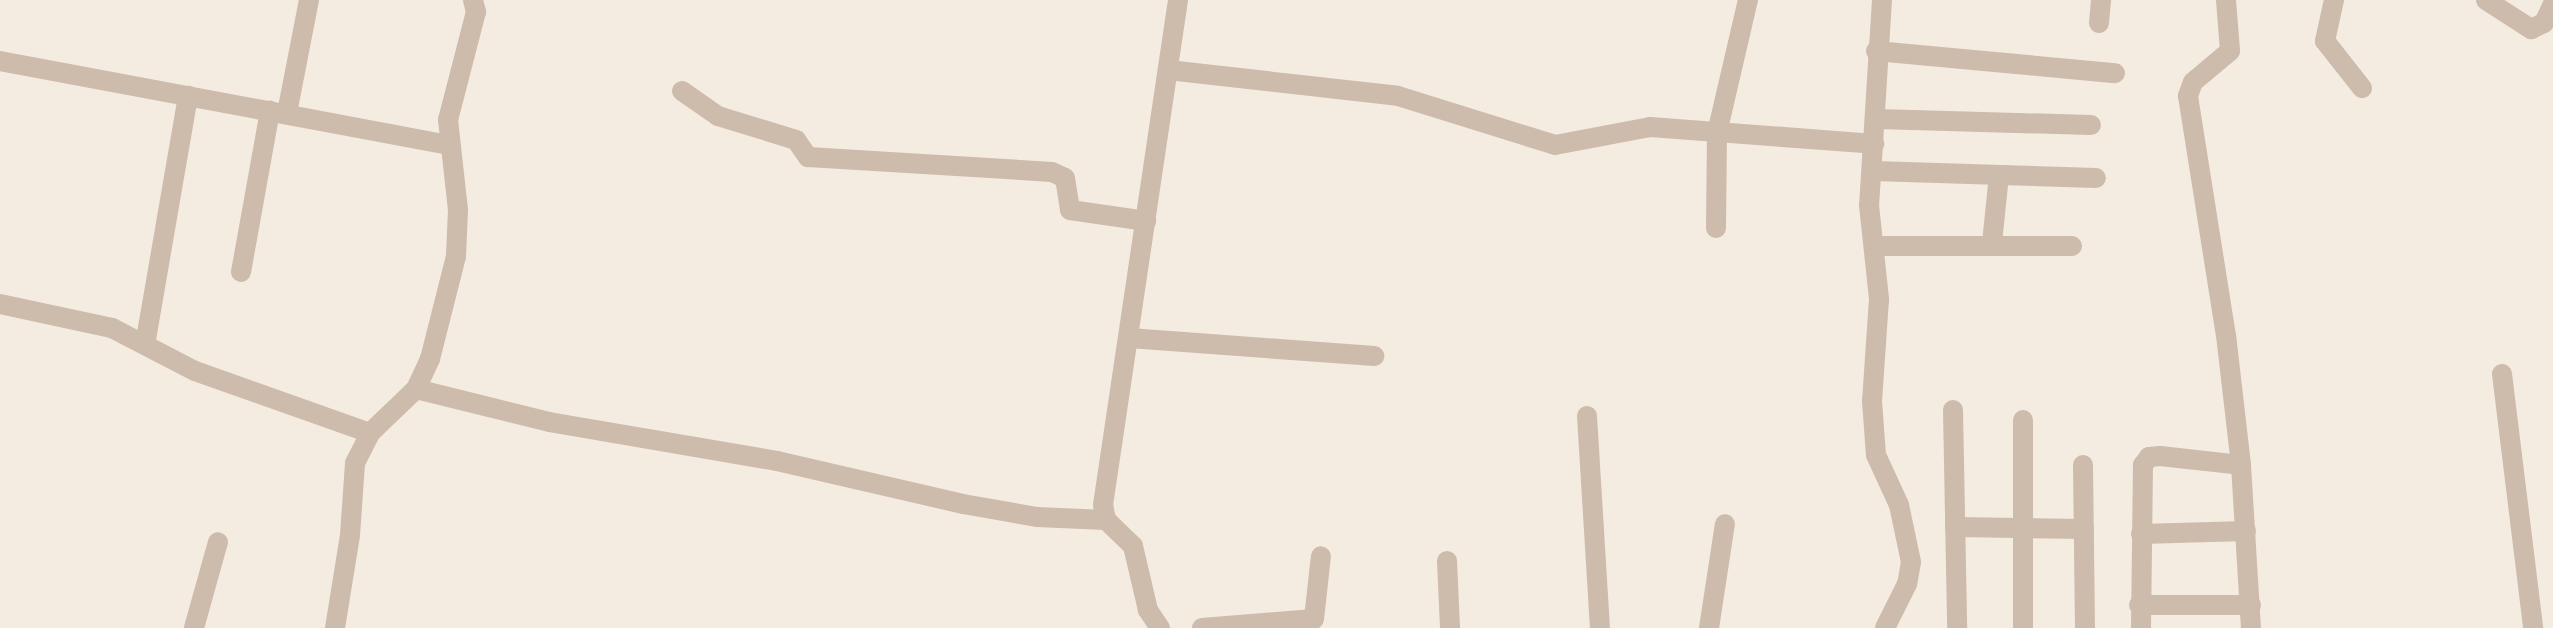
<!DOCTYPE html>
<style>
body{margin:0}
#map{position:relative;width:2553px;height:628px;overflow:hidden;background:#f4ebe1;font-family:"Exo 2",sans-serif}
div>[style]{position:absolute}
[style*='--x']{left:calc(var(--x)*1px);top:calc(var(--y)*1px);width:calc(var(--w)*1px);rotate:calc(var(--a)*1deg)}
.minor>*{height:20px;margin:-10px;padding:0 10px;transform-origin:10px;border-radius:10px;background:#cdbbac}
.tertiary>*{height:20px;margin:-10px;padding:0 10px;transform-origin:10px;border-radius:10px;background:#cdbbac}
span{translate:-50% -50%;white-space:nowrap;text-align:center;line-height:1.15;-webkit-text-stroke:6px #fbf5ee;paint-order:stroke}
</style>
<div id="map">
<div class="minor">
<div style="--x:1882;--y:0;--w:205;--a:93.6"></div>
<div style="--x:1869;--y:205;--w:95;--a:83.9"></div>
<div style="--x:1879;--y:299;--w:102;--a:93.9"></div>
<div style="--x:1872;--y:401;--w:54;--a:85.8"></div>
<div style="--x:1876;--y:455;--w:55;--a:65.3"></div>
<div style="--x:1899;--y:505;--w:58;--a:78.1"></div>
<div style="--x:1911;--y:562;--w:22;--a:100"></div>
<div style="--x:1907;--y:584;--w:49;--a:116.6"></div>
<div style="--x:2226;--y:0;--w:51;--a:85.5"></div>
<div style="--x:2230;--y:51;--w:48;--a:140"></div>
<div style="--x:2193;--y:82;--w:15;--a:110"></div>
<div style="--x:2188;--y:96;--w:242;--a:81"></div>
<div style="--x:2226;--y:335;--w:131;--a:83.4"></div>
<div style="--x:2241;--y:465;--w:163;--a:86.5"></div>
<div style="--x:2334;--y:0;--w:42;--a:102.4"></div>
<div style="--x:2325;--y:41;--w:60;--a:51.8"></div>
<div style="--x:2486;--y:0;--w:54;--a:32.8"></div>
<div style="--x:2531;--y:29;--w:14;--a:-25"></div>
<div style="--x:2544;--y:23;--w:21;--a:-65"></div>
<div style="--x:2099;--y:23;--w:23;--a:-85"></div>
<div style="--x:1876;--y:51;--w:240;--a:5.3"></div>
<div style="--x:0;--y:61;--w:458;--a:10.6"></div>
<div style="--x:1168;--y:70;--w:231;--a:6.4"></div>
<div style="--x:1398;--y:96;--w:164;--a:17.3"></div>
<div style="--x:1555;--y:145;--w:97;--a:-10.7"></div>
<div style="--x:1650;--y:127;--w:225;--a:4.3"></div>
<div style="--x:682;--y:91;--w:44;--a:34.8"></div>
<div style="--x:718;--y:116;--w:82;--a:17.1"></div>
<div style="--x:796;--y:140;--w:21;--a:55"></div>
<div style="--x:808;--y:157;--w:244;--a:3.5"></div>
<div style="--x:1052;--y:172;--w:14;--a:25"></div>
<div style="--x:1065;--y:178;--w:32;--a:81"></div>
<div style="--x:1070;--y:210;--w:77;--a:8.2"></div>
<div style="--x:287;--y:113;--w:115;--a:-79"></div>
<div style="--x:1877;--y:119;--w:214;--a:1.6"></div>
<div style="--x:1873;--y:171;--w:223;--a:1.8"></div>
<div style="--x:1716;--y:228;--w:95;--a:-89.4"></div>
<div style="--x:1717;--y:133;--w:137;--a:-76.9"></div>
<div style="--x:1992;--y:243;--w:68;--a:-84.1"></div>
<div style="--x:1874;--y:246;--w:198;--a:0"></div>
<div style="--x:241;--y:272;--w:164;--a:-79.8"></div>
<div style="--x:0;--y:304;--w:115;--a:12.1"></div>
<div style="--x:112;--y:328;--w:93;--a:27.4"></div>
<div style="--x:195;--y:371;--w:186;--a:19.5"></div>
<div style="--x:1129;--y:338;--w:246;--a:4.2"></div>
<div style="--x:145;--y:345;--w:253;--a:-80.2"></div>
<div style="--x:2502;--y:374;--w:256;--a:83"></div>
<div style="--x:416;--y:389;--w:137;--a:13.9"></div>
<div style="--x:549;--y:422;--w:231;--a:9.7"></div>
<div style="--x:777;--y:461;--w:191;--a:13"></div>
<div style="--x:963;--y:504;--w:75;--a:10"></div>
<div style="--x:1037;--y:517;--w:69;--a:2.5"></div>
<div style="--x:1953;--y:410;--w:218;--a:88.9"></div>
<div style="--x:1587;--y:416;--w:212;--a:86.5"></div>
<div style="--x:2023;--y:420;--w:208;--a:90"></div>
<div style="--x:2083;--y:465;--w:163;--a:89.3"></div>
<div style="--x:1955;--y:527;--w:129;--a:0.9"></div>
<div style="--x:2141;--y:534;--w:105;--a:-1.6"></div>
<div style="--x:1447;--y:561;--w:67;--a:87.4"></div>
<div style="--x:2139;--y:605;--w:112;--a:0"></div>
<div style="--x:194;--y:628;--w:89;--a:-74.4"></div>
<div style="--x:335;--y:628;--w:94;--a:-80.8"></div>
<div style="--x:350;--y:535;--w:72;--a:-86"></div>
<div style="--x:355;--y:463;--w:34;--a:-63"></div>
<div style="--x:370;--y:433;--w:64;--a:-43.7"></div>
<div style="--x:416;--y:389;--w:33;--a:-65"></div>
<div style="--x:430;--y:359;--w:106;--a:-75.8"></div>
<div style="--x:456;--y:256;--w:46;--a:-87.5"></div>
<div style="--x:458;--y:210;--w:91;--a:-96.3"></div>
<div style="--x:448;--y:120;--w:112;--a:-75.5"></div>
<div style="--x:476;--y:12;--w:12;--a:-104"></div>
<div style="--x:1202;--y:628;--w:112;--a:-4.6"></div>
<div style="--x:1314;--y:619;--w:63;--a:-83.7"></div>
<div style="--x:1709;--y:628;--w:105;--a:-81.3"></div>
<div style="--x:2141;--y:628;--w:163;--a:-89.3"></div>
<div style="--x:2143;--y:465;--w:10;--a:-53"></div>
<div style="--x:2149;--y:457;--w:11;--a:-5"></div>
<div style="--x:2160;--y:456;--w:81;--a:6.3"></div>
</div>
<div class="tertiary">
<div style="--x:1160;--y:628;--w:22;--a:-124"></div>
<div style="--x:1148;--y:610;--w:66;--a:-103.2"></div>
<div style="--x:1133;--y:546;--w:37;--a:-136"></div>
<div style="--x:1106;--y:520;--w:15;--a:-101"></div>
<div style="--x:1103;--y:505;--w:511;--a:-81.55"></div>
</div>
</div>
